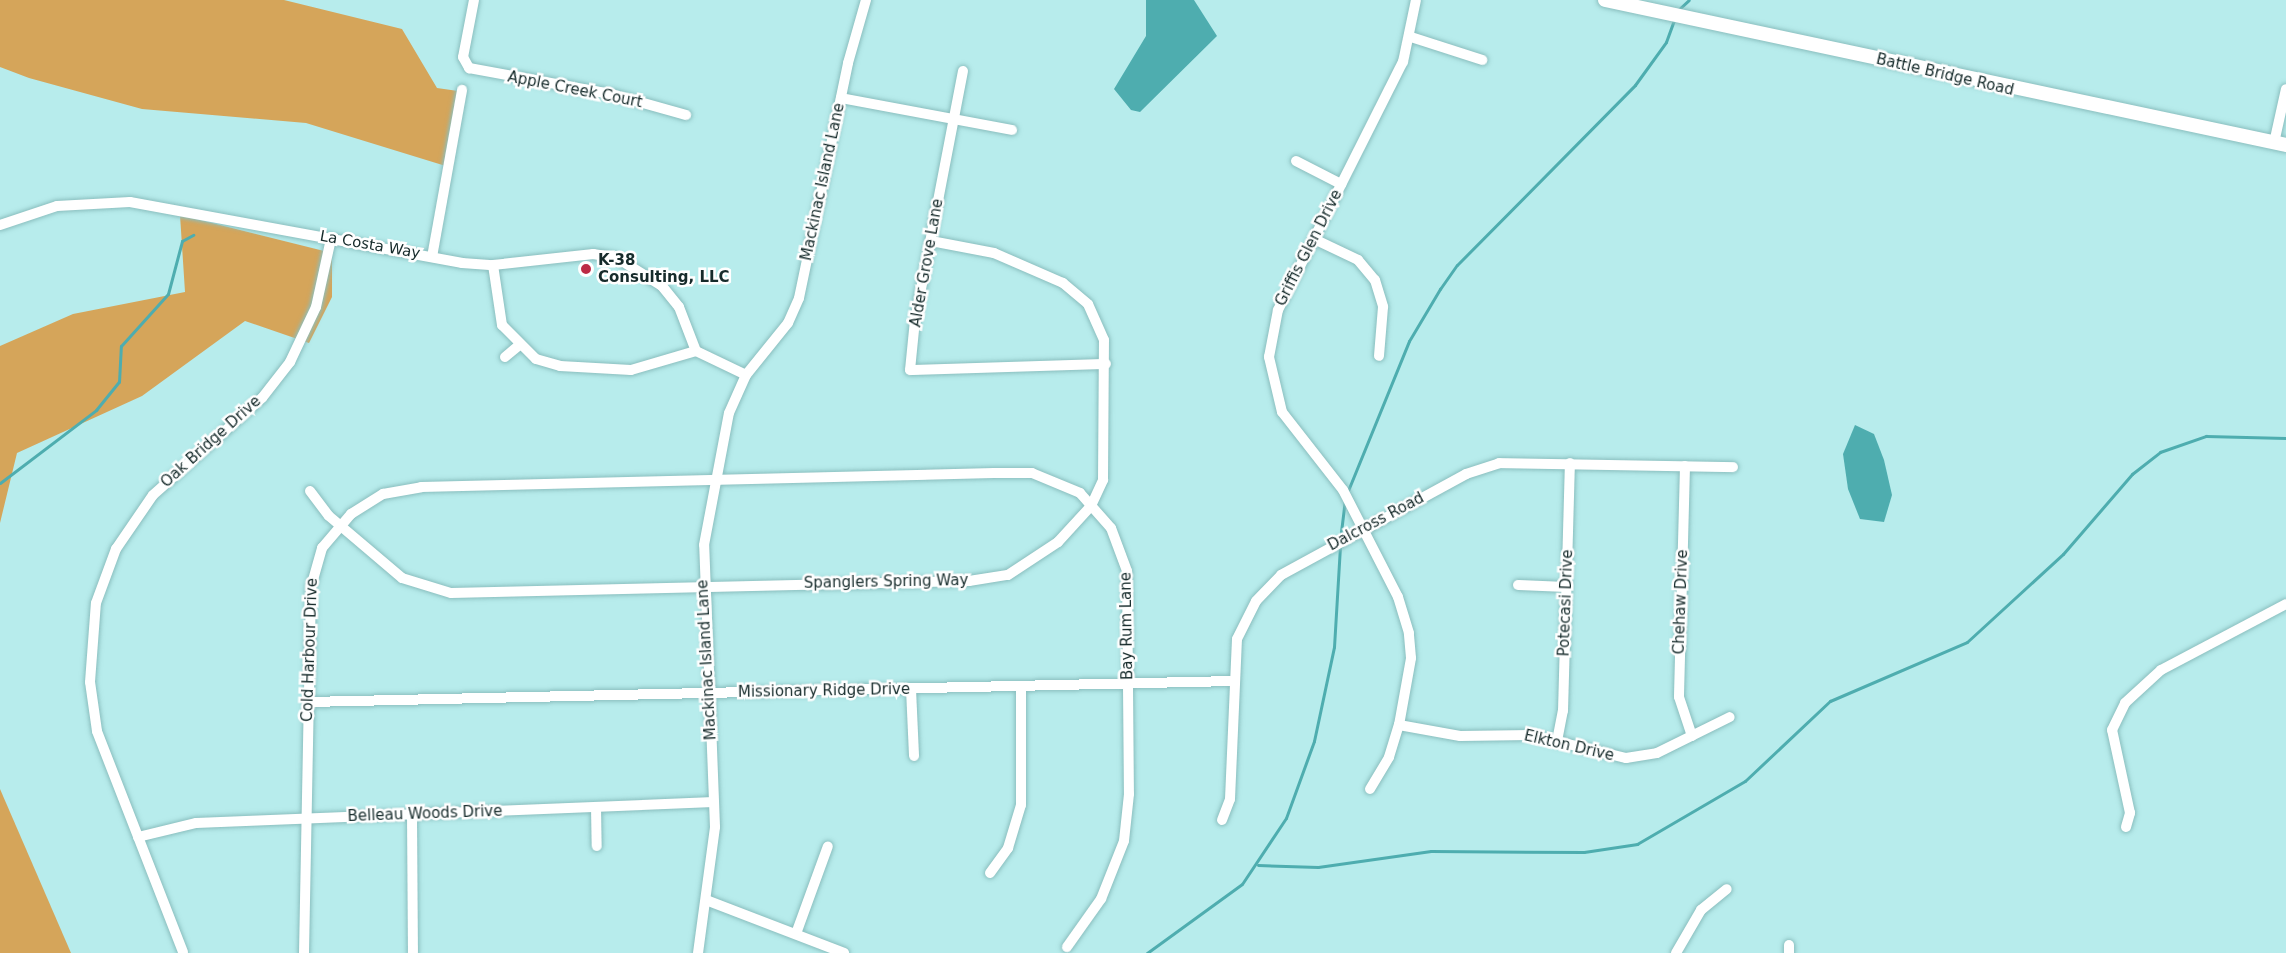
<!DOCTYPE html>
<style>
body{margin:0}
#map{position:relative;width:2286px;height:953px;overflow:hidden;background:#b7ecec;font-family:"DejaVu Sans",sans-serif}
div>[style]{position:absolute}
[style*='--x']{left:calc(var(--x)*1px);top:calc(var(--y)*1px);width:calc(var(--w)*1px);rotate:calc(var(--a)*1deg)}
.green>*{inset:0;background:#d5a55a}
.water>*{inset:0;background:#4eadaf}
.stream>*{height:3px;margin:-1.5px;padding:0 1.5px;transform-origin:1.5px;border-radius:1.5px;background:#4eadaf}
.roads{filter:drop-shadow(0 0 2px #8abebe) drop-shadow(0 0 2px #8abebe)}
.minor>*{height:10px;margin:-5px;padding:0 5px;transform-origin:5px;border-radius:5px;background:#fff}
.tertiary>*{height:14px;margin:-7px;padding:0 7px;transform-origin:7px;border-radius:7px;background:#fff}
.dots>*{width:16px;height:16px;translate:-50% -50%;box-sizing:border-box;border:3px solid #fff;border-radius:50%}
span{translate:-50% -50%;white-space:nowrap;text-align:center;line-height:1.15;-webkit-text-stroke:5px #fff;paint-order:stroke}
.street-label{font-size:15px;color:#162b2b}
.poi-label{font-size:15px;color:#162b2b;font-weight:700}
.left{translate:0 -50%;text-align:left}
</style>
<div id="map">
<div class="green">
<div style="clip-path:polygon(0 0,284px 0,402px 29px,437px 88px,458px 91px,449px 167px,306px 123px,142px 109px,29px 78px,0 67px)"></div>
<div style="clip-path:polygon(180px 215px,332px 253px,332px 297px,309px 343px,245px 321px,142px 396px,17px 453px,0 523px,0 346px,73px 314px,185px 292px)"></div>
<div style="clip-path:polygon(0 789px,71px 953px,0 953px)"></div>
</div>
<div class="water">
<div style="clip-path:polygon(1146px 0,1194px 0,1217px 36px,1140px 112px,1131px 110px,1114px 89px,1146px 36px)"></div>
<div style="clip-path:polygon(1855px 425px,1874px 434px,1884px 460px,1892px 495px,1884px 522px,1860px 519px,1848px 489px,1843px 454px)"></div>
</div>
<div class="stream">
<div style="--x:1677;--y:11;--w:16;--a:-43"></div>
<div style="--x:0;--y:483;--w:121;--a:-37.2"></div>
<div style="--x:96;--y:410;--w:36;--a:-51"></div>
<div style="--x:119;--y:382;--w:36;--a:-87"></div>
<div style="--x:121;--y:346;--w:70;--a:-47.9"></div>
<div style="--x:168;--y:294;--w:55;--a:-75.2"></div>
<div style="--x:182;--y:241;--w:13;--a:-29"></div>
<div style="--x:1347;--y:493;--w:164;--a:-67.8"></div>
<div style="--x:1409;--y:341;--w:61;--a:-59.2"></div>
<div style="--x:1440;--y:289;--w:29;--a:-55"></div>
<div style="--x:1457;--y:265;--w:253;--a:-45.3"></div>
<div style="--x:1635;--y:85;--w:53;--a:-54.2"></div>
<div style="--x:1666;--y:42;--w:23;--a:-70"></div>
<div style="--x:1340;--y:540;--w:38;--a:-83"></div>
<div style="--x:1258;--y:865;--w:60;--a:1.9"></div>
<div style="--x:1318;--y:867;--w:114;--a:-8.1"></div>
<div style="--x:1431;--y:851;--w:153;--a:0.4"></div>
<div style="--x:1584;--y:852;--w:54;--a:-8.6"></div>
<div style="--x:1637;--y:844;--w:125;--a:-30.3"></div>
<div style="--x:1745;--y:781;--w:117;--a:-43.3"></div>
<div style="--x:1830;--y:701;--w:149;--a:-23.3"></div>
<div style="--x:1967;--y:642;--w:130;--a:-42.5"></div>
<div style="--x:2063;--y:554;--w:106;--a:-49.2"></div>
<div style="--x:2132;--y:474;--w:36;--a:-38"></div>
<div style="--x:2160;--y:452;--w:49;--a:-19.2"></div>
<div style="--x:2206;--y:436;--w:80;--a:1.4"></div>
<div style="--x:1147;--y:953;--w:117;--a:-36"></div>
<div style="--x:1242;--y:884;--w:79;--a:-56.3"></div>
<div style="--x:1286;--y:818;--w:82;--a:-70"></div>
<div style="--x:1314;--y:741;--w:96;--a:-78"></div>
<div style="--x:1334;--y:647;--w:100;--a:-86.6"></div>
</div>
<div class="roads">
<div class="minor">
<div style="--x:474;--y:0;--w:58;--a:100.9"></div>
<div style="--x:463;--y:57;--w:13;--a:61"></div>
<div style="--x:469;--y:68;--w:144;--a:10.4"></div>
<div style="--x:611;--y:94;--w:78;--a:15.6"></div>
<div style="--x:1411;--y:37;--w:75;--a:17.9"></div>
<div style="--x:963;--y:71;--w:254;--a:100.9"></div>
<div style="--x:915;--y:320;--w:50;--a:95.7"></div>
<div style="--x:910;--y:370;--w:196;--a:-1.8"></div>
<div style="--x:841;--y:98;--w:174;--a:10.6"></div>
<div style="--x:2274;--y:143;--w:55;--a:-77.5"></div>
<div style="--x:1296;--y:161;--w:51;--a:27.1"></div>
<div style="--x:0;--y:225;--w:60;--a:-18.4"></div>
<div style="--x:57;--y:206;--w:73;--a:-3.1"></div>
<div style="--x:130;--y:202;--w:338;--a:10.4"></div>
<div style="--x:462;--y:263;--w:31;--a:4"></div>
<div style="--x:493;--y:265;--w:101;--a:-6.3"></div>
<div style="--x:593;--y:254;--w:24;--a:9"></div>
<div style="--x:617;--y:258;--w:53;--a:31.9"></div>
<div style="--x:662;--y:286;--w:27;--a:51"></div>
<div style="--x:679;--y:307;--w:47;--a:68.9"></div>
<div style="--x:1314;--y:239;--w:49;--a:25.5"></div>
<div style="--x:1358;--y:260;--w:26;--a:50"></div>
<div style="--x:1375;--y:280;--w:28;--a:73"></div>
<div style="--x:1383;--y:307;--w:49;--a:94.7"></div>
<div style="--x:432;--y:257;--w:170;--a:-79.8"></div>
<div style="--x:493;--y:265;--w:61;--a:81.5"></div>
<div style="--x:502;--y:325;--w:48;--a:45"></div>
<div style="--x:536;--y:359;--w:25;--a:16"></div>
<div style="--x:560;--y:366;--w:71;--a:3.2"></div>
<div style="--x:631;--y:370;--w:68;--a:-16.3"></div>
<div style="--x:696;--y:351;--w:55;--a:25.6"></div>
<div style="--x:505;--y:357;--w:17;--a:-40"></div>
<div style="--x:1685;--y:466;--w:231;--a:91.5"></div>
<div style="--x:1679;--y:697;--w:41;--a:71.6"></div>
<div style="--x:310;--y:491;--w:31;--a:53"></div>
<div style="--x:329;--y:516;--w:96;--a:40.3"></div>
<div style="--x:402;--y:578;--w:51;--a:17"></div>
<div style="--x:451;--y:593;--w:518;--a:-1.33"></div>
<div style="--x:969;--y:581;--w:39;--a:-9"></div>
<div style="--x:1008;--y:575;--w:60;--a:-33.4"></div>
<div style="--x:1058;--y:542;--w:49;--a:-47.5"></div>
<div style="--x:1091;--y:506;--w:29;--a:-65"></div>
<div style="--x:1103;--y:480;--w:140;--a:-89.6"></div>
<div style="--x:1104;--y:340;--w:39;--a:-114"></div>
<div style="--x:1088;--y:304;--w:33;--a:-140"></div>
<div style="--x:1063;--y:283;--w:75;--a:-156.5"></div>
<div style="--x:994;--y:253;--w:64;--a:-169.2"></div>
<div style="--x:1518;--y:585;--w:49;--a:2.3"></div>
<div style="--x:911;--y:689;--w:67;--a:87.4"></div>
<div style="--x:308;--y:702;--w:923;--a:-1.3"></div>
<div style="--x:1399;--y:725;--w:62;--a:10.2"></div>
<div style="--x:1460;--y:736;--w:71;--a:-0.8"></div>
<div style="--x:1531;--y:735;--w:98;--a:13.6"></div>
<div style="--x:1626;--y:758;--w:31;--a:-9"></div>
<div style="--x:1657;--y:753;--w:81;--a:-26.3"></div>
<div style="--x:1557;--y:741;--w:31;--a:-79"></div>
<div style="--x:1563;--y:711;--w:248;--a:-88.4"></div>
<div style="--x:1370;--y:789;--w:37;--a:-59"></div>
<div style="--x:1389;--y:757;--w:34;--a:-73"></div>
<div style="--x:1399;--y:725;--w:68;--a:-79.8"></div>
<div style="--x:1411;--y:658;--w:25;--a:-95"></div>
<div style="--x:1409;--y:633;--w:38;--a:-107"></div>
<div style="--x:1398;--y:597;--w:120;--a:-117.2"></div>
<div style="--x:1343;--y:490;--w:99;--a:-128"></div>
<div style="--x:1282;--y:412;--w:57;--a:-103.3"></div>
<div style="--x:1269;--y:357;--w:48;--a:-79.2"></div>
<div style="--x:1278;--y:310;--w:278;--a:-63.3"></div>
<div style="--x:1403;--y:62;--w:63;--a:-78.2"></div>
<div style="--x:596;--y:807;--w:39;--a:89"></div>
<div style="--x:412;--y:815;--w:138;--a:89.6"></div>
<div style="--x:1222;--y:820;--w:22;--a:-69"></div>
<div style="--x:1230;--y:799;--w:160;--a:-87.5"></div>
<div style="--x:1237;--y:639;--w:42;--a:-63.4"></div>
<div style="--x:1256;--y:601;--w:36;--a:-46"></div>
<div style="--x:1281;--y:575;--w:211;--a:-28.6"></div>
<div style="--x:1466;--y:474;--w:35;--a:-18"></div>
<div style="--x:1499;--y:463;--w:234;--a:1"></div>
<div style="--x:2126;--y:827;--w:15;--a:-74"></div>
<div style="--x:2130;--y:813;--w:85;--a:-102.2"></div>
<div style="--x:2112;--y:730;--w:30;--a:-64"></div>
<div style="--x:2125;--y:703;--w:49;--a:-42.5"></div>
<div style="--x:2161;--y:670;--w:141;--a:-27.8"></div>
<div style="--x:138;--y:837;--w:60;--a:-13.6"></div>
<div style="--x:196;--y:823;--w:518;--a:-2.32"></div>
<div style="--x:990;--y:873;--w:31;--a:-54"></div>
<div style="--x:1008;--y:848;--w:45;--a:-73.2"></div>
<div style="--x:1021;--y:805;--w:119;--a:-90"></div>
<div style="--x:706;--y:900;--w:148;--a:21"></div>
<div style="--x:797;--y:931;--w:90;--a:-70"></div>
<div style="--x:1789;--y:945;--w:8;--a:90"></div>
<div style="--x:183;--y:952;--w:237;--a:-111.3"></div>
<div style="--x:97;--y:731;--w:49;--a:-98.1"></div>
<div style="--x:90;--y:682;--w:79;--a:-85.7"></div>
<div style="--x:96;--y:603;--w:58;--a:-69.7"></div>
<div style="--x:116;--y:549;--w:65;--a:-55.6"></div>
<div style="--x:153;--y:495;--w:146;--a:-41.7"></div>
<div style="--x:262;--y:398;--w:46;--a:-52.1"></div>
<div style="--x:290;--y:362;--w:61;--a:-64.7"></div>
<div style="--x:316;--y:307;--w:70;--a:-77.6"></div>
<div style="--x:304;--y:953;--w:366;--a:-88.9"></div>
<div style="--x:311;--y:587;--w:41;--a:-74.2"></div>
<div style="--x:322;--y:548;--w:45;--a:-49.5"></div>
<div style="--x:351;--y:514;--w:38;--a:-32"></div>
<div style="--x:383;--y:494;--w:39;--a:-10"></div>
<div style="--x:421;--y:487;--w:573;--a:-1.4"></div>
<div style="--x:994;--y:473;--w:38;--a:0"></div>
<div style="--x:1032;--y:473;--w:52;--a:22.6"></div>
<div style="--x:1080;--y:493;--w:47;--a:48.5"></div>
<div style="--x:1111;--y:528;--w:46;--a:69.6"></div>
<div style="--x:1127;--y:571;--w:223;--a:89.5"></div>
<div style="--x:1129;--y:794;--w:47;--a:96.1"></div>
<div style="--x:1124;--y:841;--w:62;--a:111.6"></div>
<div style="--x:1101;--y:899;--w:59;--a:125.3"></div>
<div style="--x:698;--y:953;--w:127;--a:-82.3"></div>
<div style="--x:715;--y:827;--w:282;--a:-92.2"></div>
<div style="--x:704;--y:545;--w:134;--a:-79.3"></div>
<div style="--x:729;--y:413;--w:42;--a:-65.9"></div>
<div style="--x:746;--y:375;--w:67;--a:-51.1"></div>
<div style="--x:788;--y:323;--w:27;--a:-66"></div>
<div style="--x:799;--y:298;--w:240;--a:-78.2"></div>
<div style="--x:848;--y:63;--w:66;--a:-74.1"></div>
<div style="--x:1676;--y:953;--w:50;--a:-59.8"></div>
<div style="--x:1701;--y:910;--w:33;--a:-39"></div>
</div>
<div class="tertiary">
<div style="--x:1605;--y:0;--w:696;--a:12.02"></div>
</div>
</div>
<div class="dots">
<div style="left:586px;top:269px;background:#bc2b45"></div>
</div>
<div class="street-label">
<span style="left:1945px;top:75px;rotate:13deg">Battle Bridge Road</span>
<span style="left:575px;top:90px;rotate:11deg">Apple Creek Court</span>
<span style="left:823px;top:182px;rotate:-78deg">Mackinac Island Lane</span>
<span style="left:370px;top:245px;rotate:10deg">La Costa Way</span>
<span style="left:1309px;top:248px;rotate:-63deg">Griffis Glen Drive</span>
<span style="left:927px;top:263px;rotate:-80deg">Alder Grove Lane</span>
<span style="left:211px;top:442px;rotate:-42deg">Oak Bridge Drive</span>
<span style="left:1376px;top:522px;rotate:-28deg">Dalcross Road</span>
<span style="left:886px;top:582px;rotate:-1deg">Spanglers Spring Way</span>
<span style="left:1681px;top:602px;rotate:-88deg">Chehaw Drive</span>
<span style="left:1566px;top:603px;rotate:-88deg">Potecasi Drive</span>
<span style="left:1127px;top:626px;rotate:-91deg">Bay Rum Lane</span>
<span style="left:310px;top:650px;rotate:-88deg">Cold Harbour Drive</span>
<span style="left:707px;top:660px;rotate:-93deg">Mackinac Island Lane</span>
<span style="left:824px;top:691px;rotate:-1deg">Missionary Ridge Drive</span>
<span style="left:1569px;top:746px;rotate:13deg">Elkton Drive</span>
<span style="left:425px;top:814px;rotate:-2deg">Belleau Woods Drive</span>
</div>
<div class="poi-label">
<span class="left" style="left:598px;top:269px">K-38<br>Consulting, LLC</span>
</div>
</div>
